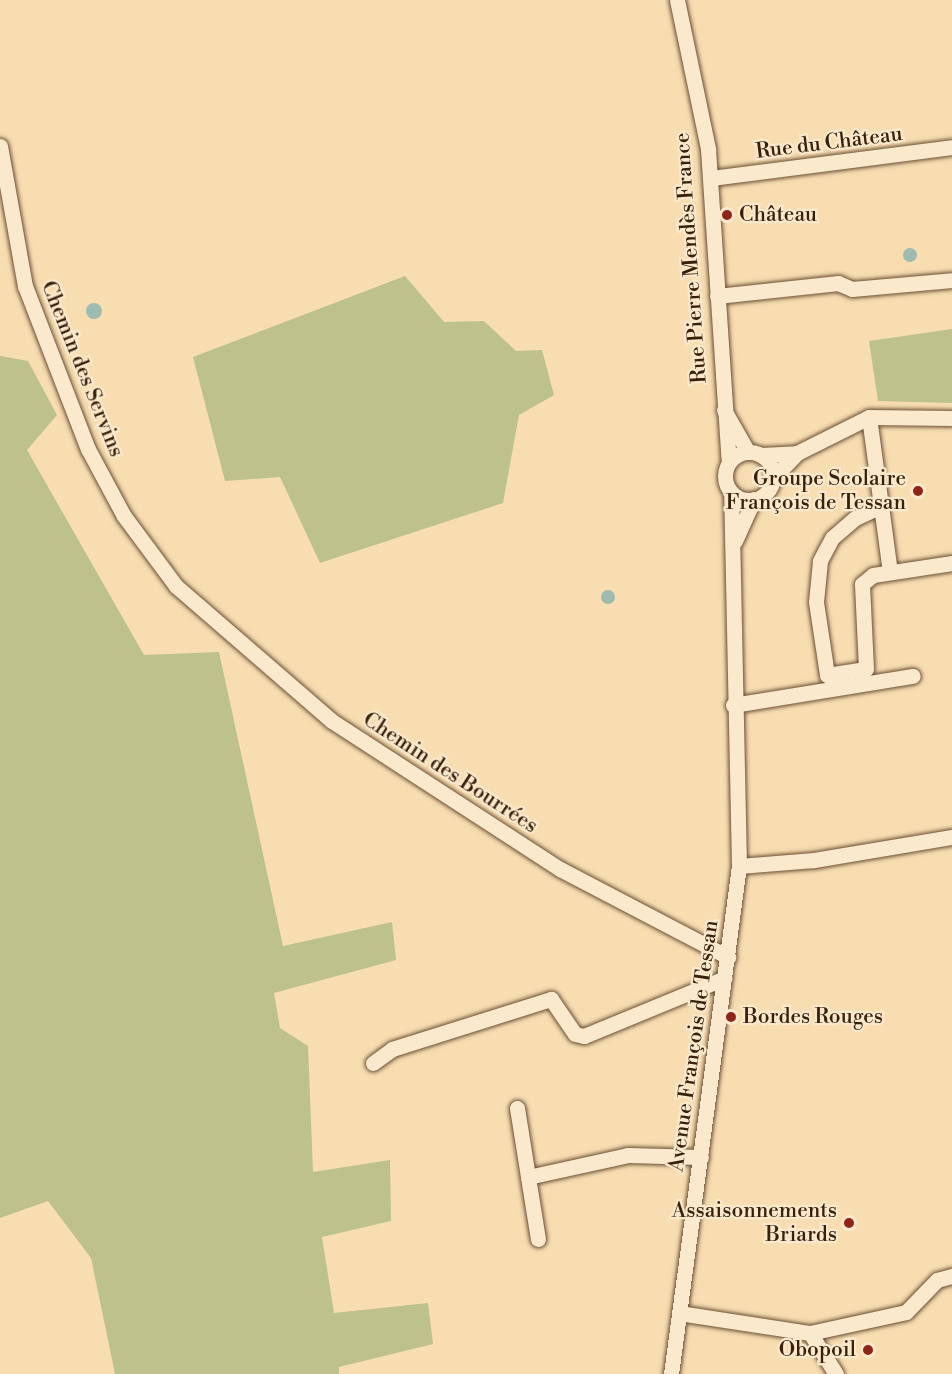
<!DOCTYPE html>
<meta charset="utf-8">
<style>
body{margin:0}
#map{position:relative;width:952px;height:1374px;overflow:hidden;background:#f8ddb1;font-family:"Libre Bodoni",serif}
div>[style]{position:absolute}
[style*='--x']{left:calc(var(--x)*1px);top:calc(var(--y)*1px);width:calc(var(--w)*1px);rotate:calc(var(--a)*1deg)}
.green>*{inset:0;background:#bdc18c}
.water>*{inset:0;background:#9dbbaf}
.round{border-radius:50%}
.roads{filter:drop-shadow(0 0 2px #6a4f34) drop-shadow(0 0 2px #6a4f34)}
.minor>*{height:15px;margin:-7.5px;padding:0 7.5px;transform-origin:7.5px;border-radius:7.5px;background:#fae9cc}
.minor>.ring{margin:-7.5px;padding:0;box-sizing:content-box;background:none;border:15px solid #fae9cc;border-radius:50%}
.dots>*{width:16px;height:16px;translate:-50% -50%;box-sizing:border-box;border:3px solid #fae9cc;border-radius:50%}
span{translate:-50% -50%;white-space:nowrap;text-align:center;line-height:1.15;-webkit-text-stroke:4.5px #fae9cc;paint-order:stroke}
.street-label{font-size:21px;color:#3a200b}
.poi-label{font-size:21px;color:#3a200b}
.left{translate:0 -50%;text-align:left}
.right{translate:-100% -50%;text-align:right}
</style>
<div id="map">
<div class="green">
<div style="clip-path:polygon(405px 276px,444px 322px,484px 321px,516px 351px,542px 350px,554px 395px,519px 415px,503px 503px,320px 563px,280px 477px,225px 481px,193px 357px)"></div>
<div style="clip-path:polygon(952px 329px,952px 403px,878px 401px,869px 341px)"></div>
<div style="clip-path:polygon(0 356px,28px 361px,57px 415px,27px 450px,144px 655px,219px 652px,283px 946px,392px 922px,396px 960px,274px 993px,280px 1028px,308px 1046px,313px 1172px,390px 1160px,391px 1221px,322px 1237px,334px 1313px,428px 1303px,433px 1344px,339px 1367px,339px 1374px,115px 1374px,91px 1258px,48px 1201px,0 1218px)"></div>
</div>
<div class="water">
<div class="round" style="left:903px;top:248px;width:14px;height:14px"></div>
<div class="round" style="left:86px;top:303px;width:16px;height:16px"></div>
<div class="round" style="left:601px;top:590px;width:14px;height:14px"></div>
</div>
<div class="roads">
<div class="minor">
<div style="--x:677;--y:0;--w:152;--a:78.2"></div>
<div style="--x:708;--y:149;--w:314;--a:86.2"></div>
<div style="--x:0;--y:146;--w:142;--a:79.9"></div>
<div style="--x:25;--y:286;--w:175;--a:68.9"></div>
<div style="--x:88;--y:449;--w:76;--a:61.8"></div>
<div style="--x:124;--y:516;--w:87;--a:53.4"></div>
<div style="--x:176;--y:586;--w:206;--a:40.9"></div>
<div style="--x:332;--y:721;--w:272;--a:33"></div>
<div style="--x:560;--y:869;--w:190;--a:27.6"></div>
<div style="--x:711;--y:178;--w:243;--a:-7.3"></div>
<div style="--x:717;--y:296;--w:122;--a:-6.1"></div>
<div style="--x:838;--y:283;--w:15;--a:23"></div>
<div style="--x:852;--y:289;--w:100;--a:-5.1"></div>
<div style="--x:724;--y:410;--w:48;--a:60.3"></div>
<div style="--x:869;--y:417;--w:156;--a:82.3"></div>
<div class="ring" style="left:725px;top:452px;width:33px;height:33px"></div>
<div style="--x:761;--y:455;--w:36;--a:-3"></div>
<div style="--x:773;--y:478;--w:35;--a:-46"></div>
<div style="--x:797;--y:453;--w:80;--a:-26.6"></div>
<div style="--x:869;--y:417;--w:83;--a:0.7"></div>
<div style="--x:879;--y:507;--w:26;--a:155"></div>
<div style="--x:855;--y:518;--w:30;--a:139"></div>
<div style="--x:832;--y:538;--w:26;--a:118"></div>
<div style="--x:820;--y:561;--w:41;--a:95.6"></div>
<div style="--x:816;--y:602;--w:74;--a:81.4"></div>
<div style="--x:827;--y:675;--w:39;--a:-9"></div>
<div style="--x:866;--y:669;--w:85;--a:-92.7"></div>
<div style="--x:862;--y:584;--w:14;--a:-39"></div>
<div style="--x:873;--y:575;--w:80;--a:-8.6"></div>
<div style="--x:735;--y:541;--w:46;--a:-65.7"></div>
<div style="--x:733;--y:705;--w:182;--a:-9.2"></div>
<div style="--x:739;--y:866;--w:75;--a:-4.6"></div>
<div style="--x:814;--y:860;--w:140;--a:-9.5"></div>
<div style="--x:373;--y:1063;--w:24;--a:-36"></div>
<div style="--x:392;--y:1049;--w:167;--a:-17.5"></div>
<div style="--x:551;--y:999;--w:42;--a:55.6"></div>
<div style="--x:575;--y:1034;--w:9;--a:13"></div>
<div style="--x:584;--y:1036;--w:152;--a:-22.4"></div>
<div style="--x:517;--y:1108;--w:70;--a:80.9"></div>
<div style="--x:538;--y:1239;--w:63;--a:-99.2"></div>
<div style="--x:528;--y:1177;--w:102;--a:-12.4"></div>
<div style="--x:628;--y:1155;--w:73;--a:1.6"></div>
<div style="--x:679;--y:1313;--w:133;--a:8.7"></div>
<div style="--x:810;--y:1333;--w:49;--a:57.6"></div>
<div style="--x:810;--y:1333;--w:98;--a:-12.3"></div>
<div style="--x:906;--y:1312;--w:45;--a:-45.9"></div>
<div style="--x:937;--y:1280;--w:16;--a:-15"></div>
<div style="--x:671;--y:1374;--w:513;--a:-82.38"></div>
<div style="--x:739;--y:866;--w:374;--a:-91.2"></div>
</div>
</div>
<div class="dots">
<div style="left:727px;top:215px;background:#8f2418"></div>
<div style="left:918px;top:491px;background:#8f2418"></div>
<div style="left:731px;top:1017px;background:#8f2418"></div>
<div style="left:849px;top:1223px;background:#8f2418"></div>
<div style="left:868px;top:1350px;background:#8f2418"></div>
</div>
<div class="street-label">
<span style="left:829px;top:143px;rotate:-7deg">Rue du Château</span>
<span style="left:691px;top:258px;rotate:-94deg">Rue Pierre Mendès France</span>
<span style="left:82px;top:369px;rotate:68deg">Chemin des Servins</span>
<span style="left:450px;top:773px;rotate:33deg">Chemin des Bourrées</span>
<span style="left:694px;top:1046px;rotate:-82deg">Avenue François de Tessan</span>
</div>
<div class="poi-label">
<span class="left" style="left:739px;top:215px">Château</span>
<span class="right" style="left:906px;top:491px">Groupe Scolaire<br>François de Tessan</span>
<span class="left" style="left:743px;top:1017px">Bordes Rouges</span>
<span class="right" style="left:837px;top:1223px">Assaisonnements<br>Briards</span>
<span class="right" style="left:856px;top:1350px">Obopoil</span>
</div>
</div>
